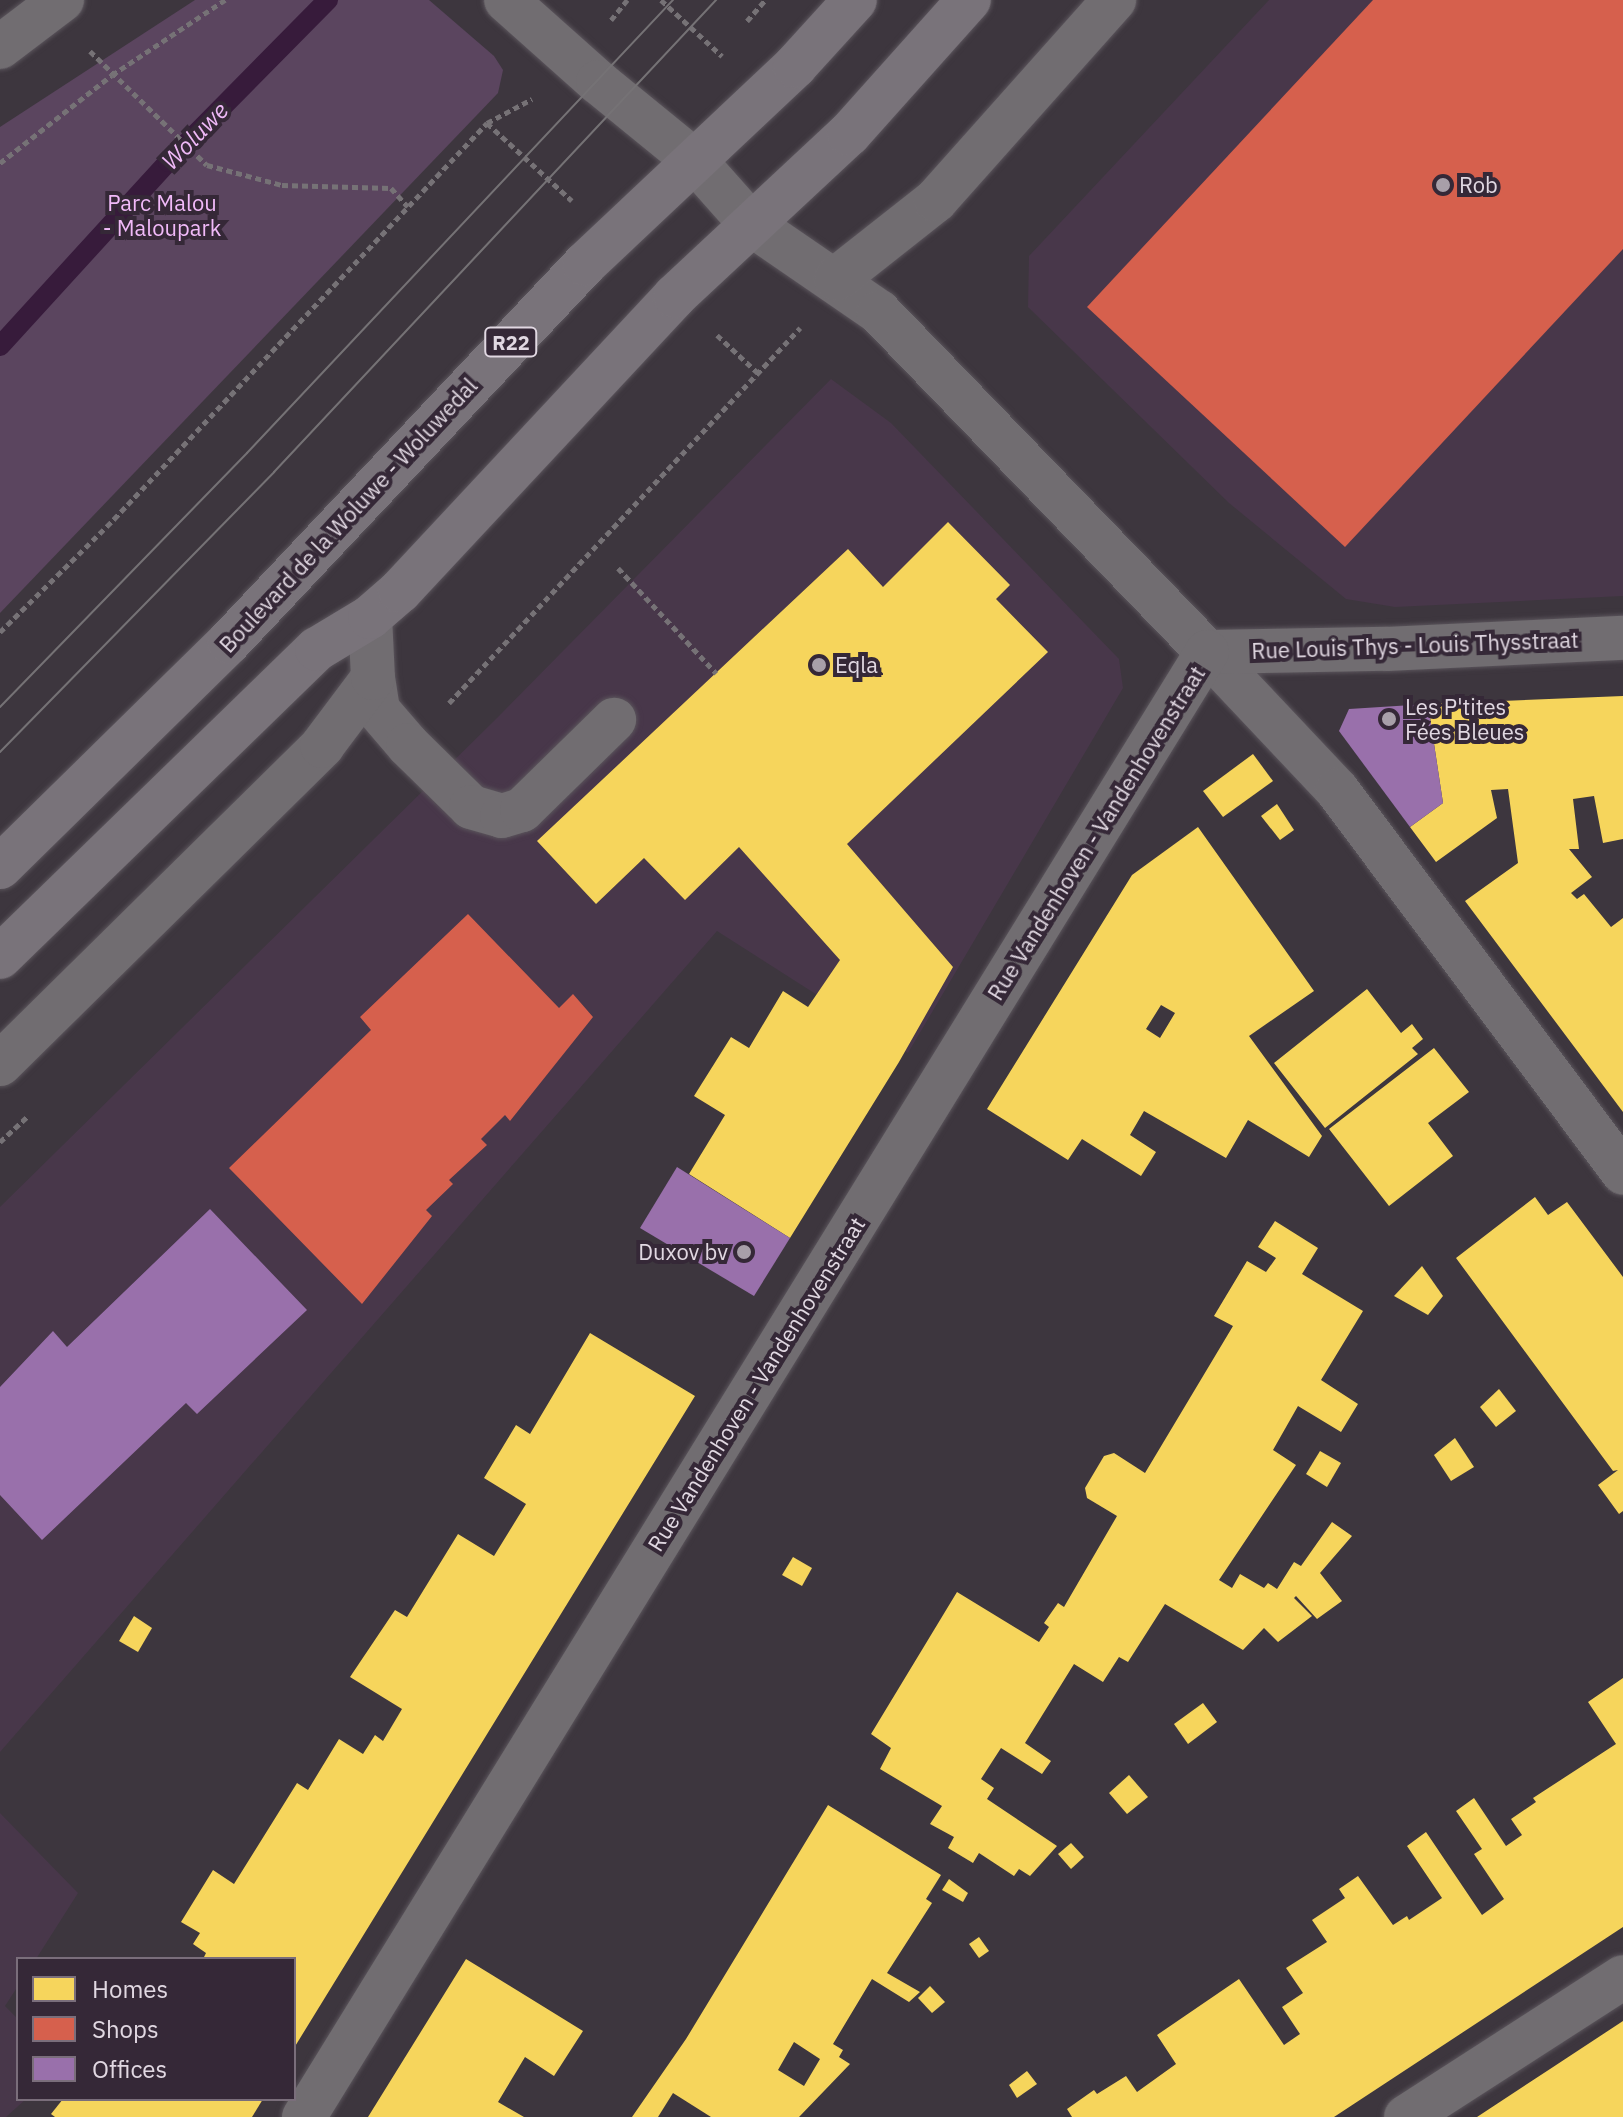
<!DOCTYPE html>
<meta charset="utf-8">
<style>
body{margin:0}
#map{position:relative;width:1623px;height:2117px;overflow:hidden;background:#3d363e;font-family:"IBM Plex Sans",sans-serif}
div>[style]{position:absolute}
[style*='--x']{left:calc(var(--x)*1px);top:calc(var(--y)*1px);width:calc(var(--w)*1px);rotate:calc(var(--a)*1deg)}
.built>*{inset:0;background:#48374a}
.green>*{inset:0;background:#5b455f}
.homes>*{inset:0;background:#f6d55c}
.shops>*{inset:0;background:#d6604d}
.offices>*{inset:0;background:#9970ab}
.stream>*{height:20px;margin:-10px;padding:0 10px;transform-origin:10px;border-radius:10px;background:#371b3b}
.path>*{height:5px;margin-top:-2.5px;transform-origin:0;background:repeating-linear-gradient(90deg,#767276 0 6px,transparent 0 10px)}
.roads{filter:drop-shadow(0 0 2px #5a545b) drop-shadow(0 0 2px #5a545b)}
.minor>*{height:44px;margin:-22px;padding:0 22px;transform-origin:22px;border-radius:22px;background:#716d71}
.highway>*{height:44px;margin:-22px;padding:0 22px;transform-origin:22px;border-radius:22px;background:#79737a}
.tram>*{height:2px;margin:-1px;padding:0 1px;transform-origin:1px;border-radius:1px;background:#757275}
.dots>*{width:22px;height:22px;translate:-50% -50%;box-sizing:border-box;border:4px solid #352837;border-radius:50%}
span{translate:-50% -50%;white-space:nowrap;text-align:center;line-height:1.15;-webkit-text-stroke:8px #352837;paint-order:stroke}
.shield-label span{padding:2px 6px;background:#352837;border:2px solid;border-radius:6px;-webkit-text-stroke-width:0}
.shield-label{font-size:20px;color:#e1d8e2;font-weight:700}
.poi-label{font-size:22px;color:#e1d8e2}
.left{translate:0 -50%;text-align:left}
.right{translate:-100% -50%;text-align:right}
.park-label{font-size:22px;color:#f1baf9}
.street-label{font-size:22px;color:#e1d8e2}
.water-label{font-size:24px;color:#eeb8f6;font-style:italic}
.legend{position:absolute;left:16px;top:1957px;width:280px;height:144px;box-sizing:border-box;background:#352837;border:2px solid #7a6e7b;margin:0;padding:10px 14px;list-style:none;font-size:24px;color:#e1d8e2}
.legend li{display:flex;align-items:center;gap:16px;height:40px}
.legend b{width:40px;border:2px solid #7a6e7b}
</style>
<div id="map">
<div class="built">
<div style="clip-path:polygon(1269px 0,1623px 0,1623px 596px,1395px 607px,1346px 599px,1229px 503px,1028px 307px,1029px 256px)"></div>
<div style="clip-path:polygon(831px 379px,891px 423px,1119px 659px,1123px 688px,908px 1053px,717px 931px,0 1752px,0 1207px,497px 718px)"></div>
<div style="clip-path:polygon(0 1813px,78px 1893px,36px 1959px,18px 1959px,18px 1986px,5px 2006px,18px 2019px,18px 2099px,26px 2099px,6px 2117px,0 2117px)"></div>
</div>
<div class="green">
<div style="clip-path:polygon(195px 0,429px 0,494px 56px,503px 70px,498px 93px,0 613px,0 127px)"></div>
</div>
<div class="homes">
<div style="clip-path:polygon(948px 522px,1010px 585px,996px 599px,1048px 652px,847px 844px,953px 967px,899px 1062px,790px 1238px,689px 1174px,725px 1115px,694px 1096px,731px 1037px,749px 1048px,783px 991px,808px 1007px,840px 960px,739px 847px,685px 900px,644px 858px,596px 904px,537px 841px,848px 549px,883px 587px)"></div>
<div style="clip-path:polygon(1623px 696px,1623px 839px,1603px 843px,1594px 796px,1573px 799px,1579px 849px,1569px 849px,1592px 877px,1571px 893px,1577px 899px,1584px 894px,1611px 927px,1623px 918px,1623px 1112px,1465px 901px,1518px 863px,1508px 789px,1491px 790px,1497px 818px,1436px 862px,1410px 827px,1443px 803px,1428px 704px)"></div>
<div style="clip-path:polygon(1253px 754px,1273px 781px,1223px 817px,1203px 791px)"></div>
<div style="clip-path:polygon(1277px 804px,1294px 830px,1280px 840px,1261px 816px)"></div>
<div style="clip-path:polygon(evenodd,1198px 827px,1314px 991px,1249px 1036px,1322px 1136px,1309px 1157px,1248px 1120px,1226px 1158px,1144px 1111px,1130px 1135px,1156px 1152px,1141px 1176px,1082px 1139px,1068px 1160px,987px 1109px,1132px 875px,1198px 827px,1161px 1005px,1175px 1013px,1160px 1038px,1146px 1029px,1161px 1005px)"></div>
<div style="clip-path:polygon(1367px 989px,1401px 1033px,1412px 1024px,1423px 1039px,1412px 1048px,1418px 1054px,1325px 1128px,1274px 1063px)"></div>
<div style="clip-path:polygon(1434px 1048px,1469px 1092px,1428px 1123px,1453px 1156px,1389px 1206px,1329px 1129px)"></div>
<div style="clip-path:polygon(1535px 1197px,1548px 1215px,1567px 1202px,1623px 1277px,1623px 1511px,1619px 1514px,1598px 1485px,1618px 1470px,1613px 1471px,1456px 1258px)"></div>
<div style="clip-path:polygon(1275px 1221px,1318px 1248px,1302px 1274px,1363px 1311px,1321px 1380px,1358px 1404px,1341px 1432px,1298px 1406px,1273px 1450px,1296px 1465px,1219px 1580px,1232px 1588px,1240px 1574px,1264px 1588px,1268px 1583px,1277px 1589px,1294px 1562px,1301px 1566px,1332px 1522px,1352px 1536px,1320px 1573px,1342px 1601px,1317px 1619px,1296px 1596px,1294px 1598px,1312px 1616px,1278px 1642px,1264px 1628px,1243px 1650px,1165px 1604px,1128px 1662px,1119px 1657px,1103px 1682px,1074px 1664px,1025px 1743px,1051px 1761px,1042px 1774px,1001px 1748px,981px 1779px,994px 1788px,987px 1799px,1057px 1846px,1030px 1876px,1019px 1869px,1014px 1876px,979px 1853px,973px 1863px,948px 1848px,954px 1837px,930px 1824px,942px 1806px,880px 1769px,891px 1748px,871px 1734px,957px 1592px,1039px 1642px,1049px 1627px,1044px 1623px,1058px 1603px,1064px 1607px,1117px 1516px,1087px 1498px,1085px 1488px,1104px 1456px,1114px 1453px,1145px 1473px,1233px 1326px,1214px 1316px,1247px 1261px,1266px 1272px,1276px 1258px,1258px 1247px)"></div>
<div style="clip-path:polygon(1422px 1266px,1443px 1296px,1428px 1315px,1394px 1296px)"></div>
<div style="clip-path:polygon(590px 1333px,695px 1396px,294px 2048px,294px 1959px,203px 1959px,206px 1953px,193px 1944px,200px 1933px,181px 1922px,213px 1870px,234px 1884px,297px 1783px,308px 1790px,339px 1739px,363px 1754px,375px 1735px,383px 1741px,402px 1709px,350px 1677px,395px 1610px,407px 1617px,458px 1534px,494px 1556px,526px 1504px,484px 1478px,516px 1425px,530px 1434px)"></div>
<div style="clip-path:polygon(1499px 1389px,1516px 1411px,1496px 1427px,1480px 1407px)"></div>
<div style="clip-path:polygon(1455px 1438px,1474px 1467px,1451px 1481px,1434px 1455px)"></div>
<div style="clip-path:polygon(1320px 1451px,1341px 1463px,1327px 1487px,1306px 1474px)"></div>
<div style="clip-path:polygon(793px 1557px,812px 1568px,802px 1586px,782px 1575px)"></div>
<div style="clip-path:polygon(134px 1616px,152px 1628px,138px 1652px,119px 1641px)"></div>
<div style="clip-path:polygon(1623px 1678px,1623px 1927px,1334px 2117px,1072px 2117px,1067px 2109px,1094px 2090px,1097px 2094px,1126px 2076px,1137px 2092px,1176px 2064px,1157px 2035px,1239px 1979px,1284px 2045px,1300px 2034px,1282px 2007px,1303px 1993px,1286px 1968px,1327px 1942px,1312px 1920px,1345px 1898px,1339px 1889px,1358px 1876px,1393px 1925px,1407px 1916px,1409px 1920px,1442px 1898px,1407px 1846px,1426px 1832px,1482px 1915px,1504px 1899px,1474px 1854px,1482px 1849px,1456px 1811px,1474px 1798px,1506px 1846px,1522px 1835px,1511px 1819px,1536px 1802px,1533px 1798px,1616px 1744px,1588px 1702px)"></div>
<div style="clip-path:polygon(1203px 1703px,1217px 1722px,1188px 1744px,1174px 1724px)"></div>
<div style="clip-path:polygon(1129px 1775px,1148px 1797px,1127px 1814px,1109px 1793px)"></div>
<div style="clip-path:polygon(evenodd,828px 1805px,941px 1875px,926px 1899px,932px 1903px,887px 1973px,920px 1992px,909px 2002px,872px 1979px,833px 2044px,843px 2050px,839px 2057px,850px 2064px,799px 2117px,711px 2117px,673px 2093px,658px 2117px,632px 2117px,686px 2039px,828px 1805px,794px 2042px,820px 2059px,804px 2086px,778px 2070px,794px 2042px)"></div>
<div style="clip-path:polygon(1071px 1843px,1084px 1857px,1071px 1869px,1058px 1854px)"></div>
<div style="clip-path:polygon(949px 1879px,968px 1893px,963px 1902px,942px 1890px)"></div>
<div style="clip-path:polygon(979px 1937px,989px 1951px,979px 1958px,969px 1944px)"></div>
<div style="clip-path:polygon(466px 1959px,583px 2031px,554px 2076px,525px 2057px,498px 2102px,524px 2117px,368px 2117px)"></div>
<div style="clip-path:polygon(930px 1986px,945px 2002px,932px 2013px,918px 1998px)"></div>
<div style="clip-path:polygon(1623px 2021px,1623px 2117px,1477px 2117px,1547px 2071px)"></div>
<div style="clip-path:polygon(1027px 2071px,1037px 2084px,1017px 2098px,1009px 2085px)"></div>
<div style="clip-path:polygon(63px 2099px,263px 2099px,252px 2117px,55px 2117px,51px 2114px)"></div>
</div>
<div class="shops">
<div style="clip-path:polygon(1373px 0,1623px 0,1623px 249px,1345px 547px,1087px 307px)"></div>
<div style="clip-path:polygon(468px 914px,559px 1008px,573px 994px,593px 1017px,510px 1121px,505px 1115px,481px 1139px,487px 1145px,449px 1180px,453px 1184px,426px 1210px,432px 1216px,362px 1304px,229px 1168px,371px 1030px,360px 1017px)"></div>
</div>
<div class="offices">
<div style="clip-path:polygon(1428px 704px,1443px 803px,1410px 827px,1339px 731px,1349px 709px)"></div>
<div style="clip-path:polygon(677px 1167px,790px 1238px,754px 1296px,640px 1228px)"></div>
<div style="clip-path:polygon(210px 1209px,307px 1310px,197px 1414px,186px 1403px,42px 1540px,0 1495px,0 1387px,53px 1331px,67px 1347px)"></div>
</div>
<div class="stream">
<div style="--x:0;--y:346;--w:249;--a:-47.6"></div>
<div style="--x:168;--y:162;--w:228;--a:-45.4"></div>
</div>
<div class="path">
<div style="--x:661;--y:0;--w:83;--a:42.6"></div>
<div style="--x:611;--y:20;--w:26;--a:-51"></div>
<div style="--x:747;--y:21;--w:28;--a:-49"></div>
<div style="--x:90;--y:51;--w:163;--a:44.3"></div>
<div style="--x:207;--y:165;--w:78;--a:14.9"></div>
<div style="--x:282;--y:185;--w:109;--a:1.6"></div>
<div style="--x:391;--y:188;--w:25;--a:48"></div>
<div style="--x:487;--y:123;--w:115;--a:42.5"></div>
<div style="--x:0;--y:163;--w:142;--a:-38.2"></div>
<div style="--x:112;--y:75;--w:136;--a:-33.6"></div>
<div style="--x:717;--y:335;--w:59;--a:42.9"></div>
<div style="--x:618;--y:568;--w:144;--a:47"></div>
<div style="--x:0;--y:632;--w:161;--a:-44.7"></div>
<div style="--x:114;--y:519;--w:544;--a:-46.71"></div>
<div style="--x:487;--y:123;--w:51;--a:-28.1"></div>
<div style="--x:449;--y:703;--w:514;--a:-46.89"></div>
<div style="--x:0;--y:1142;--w:38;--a:-43"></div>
</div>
<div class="roads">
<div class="minor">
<div style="--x:506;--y:0;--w:123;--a:41.7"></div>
<div style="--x:598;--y:82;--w:125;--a:39.2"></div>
<div style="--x:695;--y:161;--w:84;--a:48.4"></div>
<div style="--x:751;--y:224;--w:155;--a:34.5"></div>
<div style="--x:879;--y:312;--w:472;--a:46"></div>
<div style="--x:1207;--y:652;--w:190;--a:46.7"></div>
<div style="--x:1337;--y:790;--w:478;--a:53.2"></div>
<div style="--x:0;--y:47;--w:78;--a:-37.2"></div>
<div style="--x:836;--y:279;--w:127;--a:-38.3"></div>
<div style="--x:936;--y:200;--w:268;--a:-48.3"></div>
<div style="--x:1207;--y:652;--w:180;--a:-1"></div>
<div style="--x:1387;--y:649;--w:236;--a:-2.7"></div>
<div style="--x:373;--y:678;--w:32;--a:81"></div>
<div style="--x:378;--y:710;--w:46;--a:49.4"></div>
<div style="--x:408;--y:745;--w:88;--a:44.5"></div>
<div style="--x:471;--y:807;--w:32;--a:16"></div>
<div style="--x:502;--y:816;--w:21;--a:-17"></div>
<div style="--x:522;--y:810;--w:129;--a:-44.4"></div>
<div style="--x:0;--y:1064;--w:453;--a:-44.6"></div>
<div style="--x:322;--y:746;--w:85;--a:-53.1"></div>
<div style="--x:373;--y:678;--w:61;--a:-92.8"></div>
<div style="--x:304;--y:2117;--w:1721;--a:-58.35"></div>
<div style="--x:1406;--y:2117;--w:258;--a:-32.8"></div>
</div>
<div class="highway">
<div style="--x:0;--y:867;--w:321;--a:-44.5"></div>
<div style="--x:229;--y:642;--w:519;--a:-46.72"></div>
<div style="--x:585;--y:264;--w:289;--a:-43.3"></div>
<div style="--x:795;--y:66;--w:89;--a:-47.7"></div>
<div style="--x:0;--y:957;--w:442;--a:-44.2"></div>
<div style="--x:317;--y:649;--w:62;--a:-31.1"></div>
<div style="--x:370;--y:617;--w:40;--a:-41"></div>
<div style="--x:400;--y:591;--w:403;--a:-47"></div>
<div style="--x:675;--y:296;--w:238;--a:-43"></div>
<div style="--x:849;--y:134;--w:180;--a:-48.2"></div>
</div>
</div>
<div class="tram">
<div style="--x:0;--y:707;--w:354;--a:-45.8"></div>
<div style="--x:247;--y:453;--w:622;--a:-46.76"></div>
<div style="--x:0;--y:752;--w:392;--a:-45.6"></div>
<div style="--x:274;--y:472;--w:647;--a:-46.88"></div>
</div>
<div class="dots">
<div style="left:1443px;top:185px;background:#a89fa9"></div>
<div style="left:819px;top:665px;background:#a89fa9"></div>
<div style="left:1389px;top:719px;background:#a89fa9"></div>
<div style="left:744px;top:1252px;background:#a89fa9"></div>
</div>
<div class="shield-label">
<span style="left:511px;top:342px">R22</span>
</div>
<div class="poi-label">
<span class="left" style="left:1459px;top:185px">Rob</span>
<span class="left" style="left:835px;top:665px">Eqla</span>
<span class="left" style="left:1405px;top:719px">Les P'tites<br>Fées Bleues</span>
<span class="right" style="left:728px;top:1252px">Duxov bv</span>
</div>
<div class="park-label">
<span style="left:162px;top:215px">Parc Malou<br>- Maloupark</span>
</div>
<div class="street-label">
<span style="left:348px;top:515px;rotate:-47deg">Boulevard de la Woluwe - Woluwedal</span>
<span style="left:1415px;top:645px;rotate:-2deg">Rue Louis Thys - Louis Thysstraat</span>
<span style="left:1096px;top:833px;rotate:-58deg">Rue Vandenhoven - Vandenhovenstraat</span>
<span style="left:756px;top:1384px;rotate:-58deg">Rue Vandenhoven - Vandenhovenstraat</span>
</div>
<div class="water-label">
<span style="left:195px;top:136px;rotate:-46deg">Woluwe</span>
</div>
<ul class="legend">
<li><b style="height:22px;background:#f6d55c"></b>Homes</li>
<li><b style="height:22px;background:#d6604d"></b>Shops</li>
<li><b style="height:22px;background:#9970ab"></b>Offices</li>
</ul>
</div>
